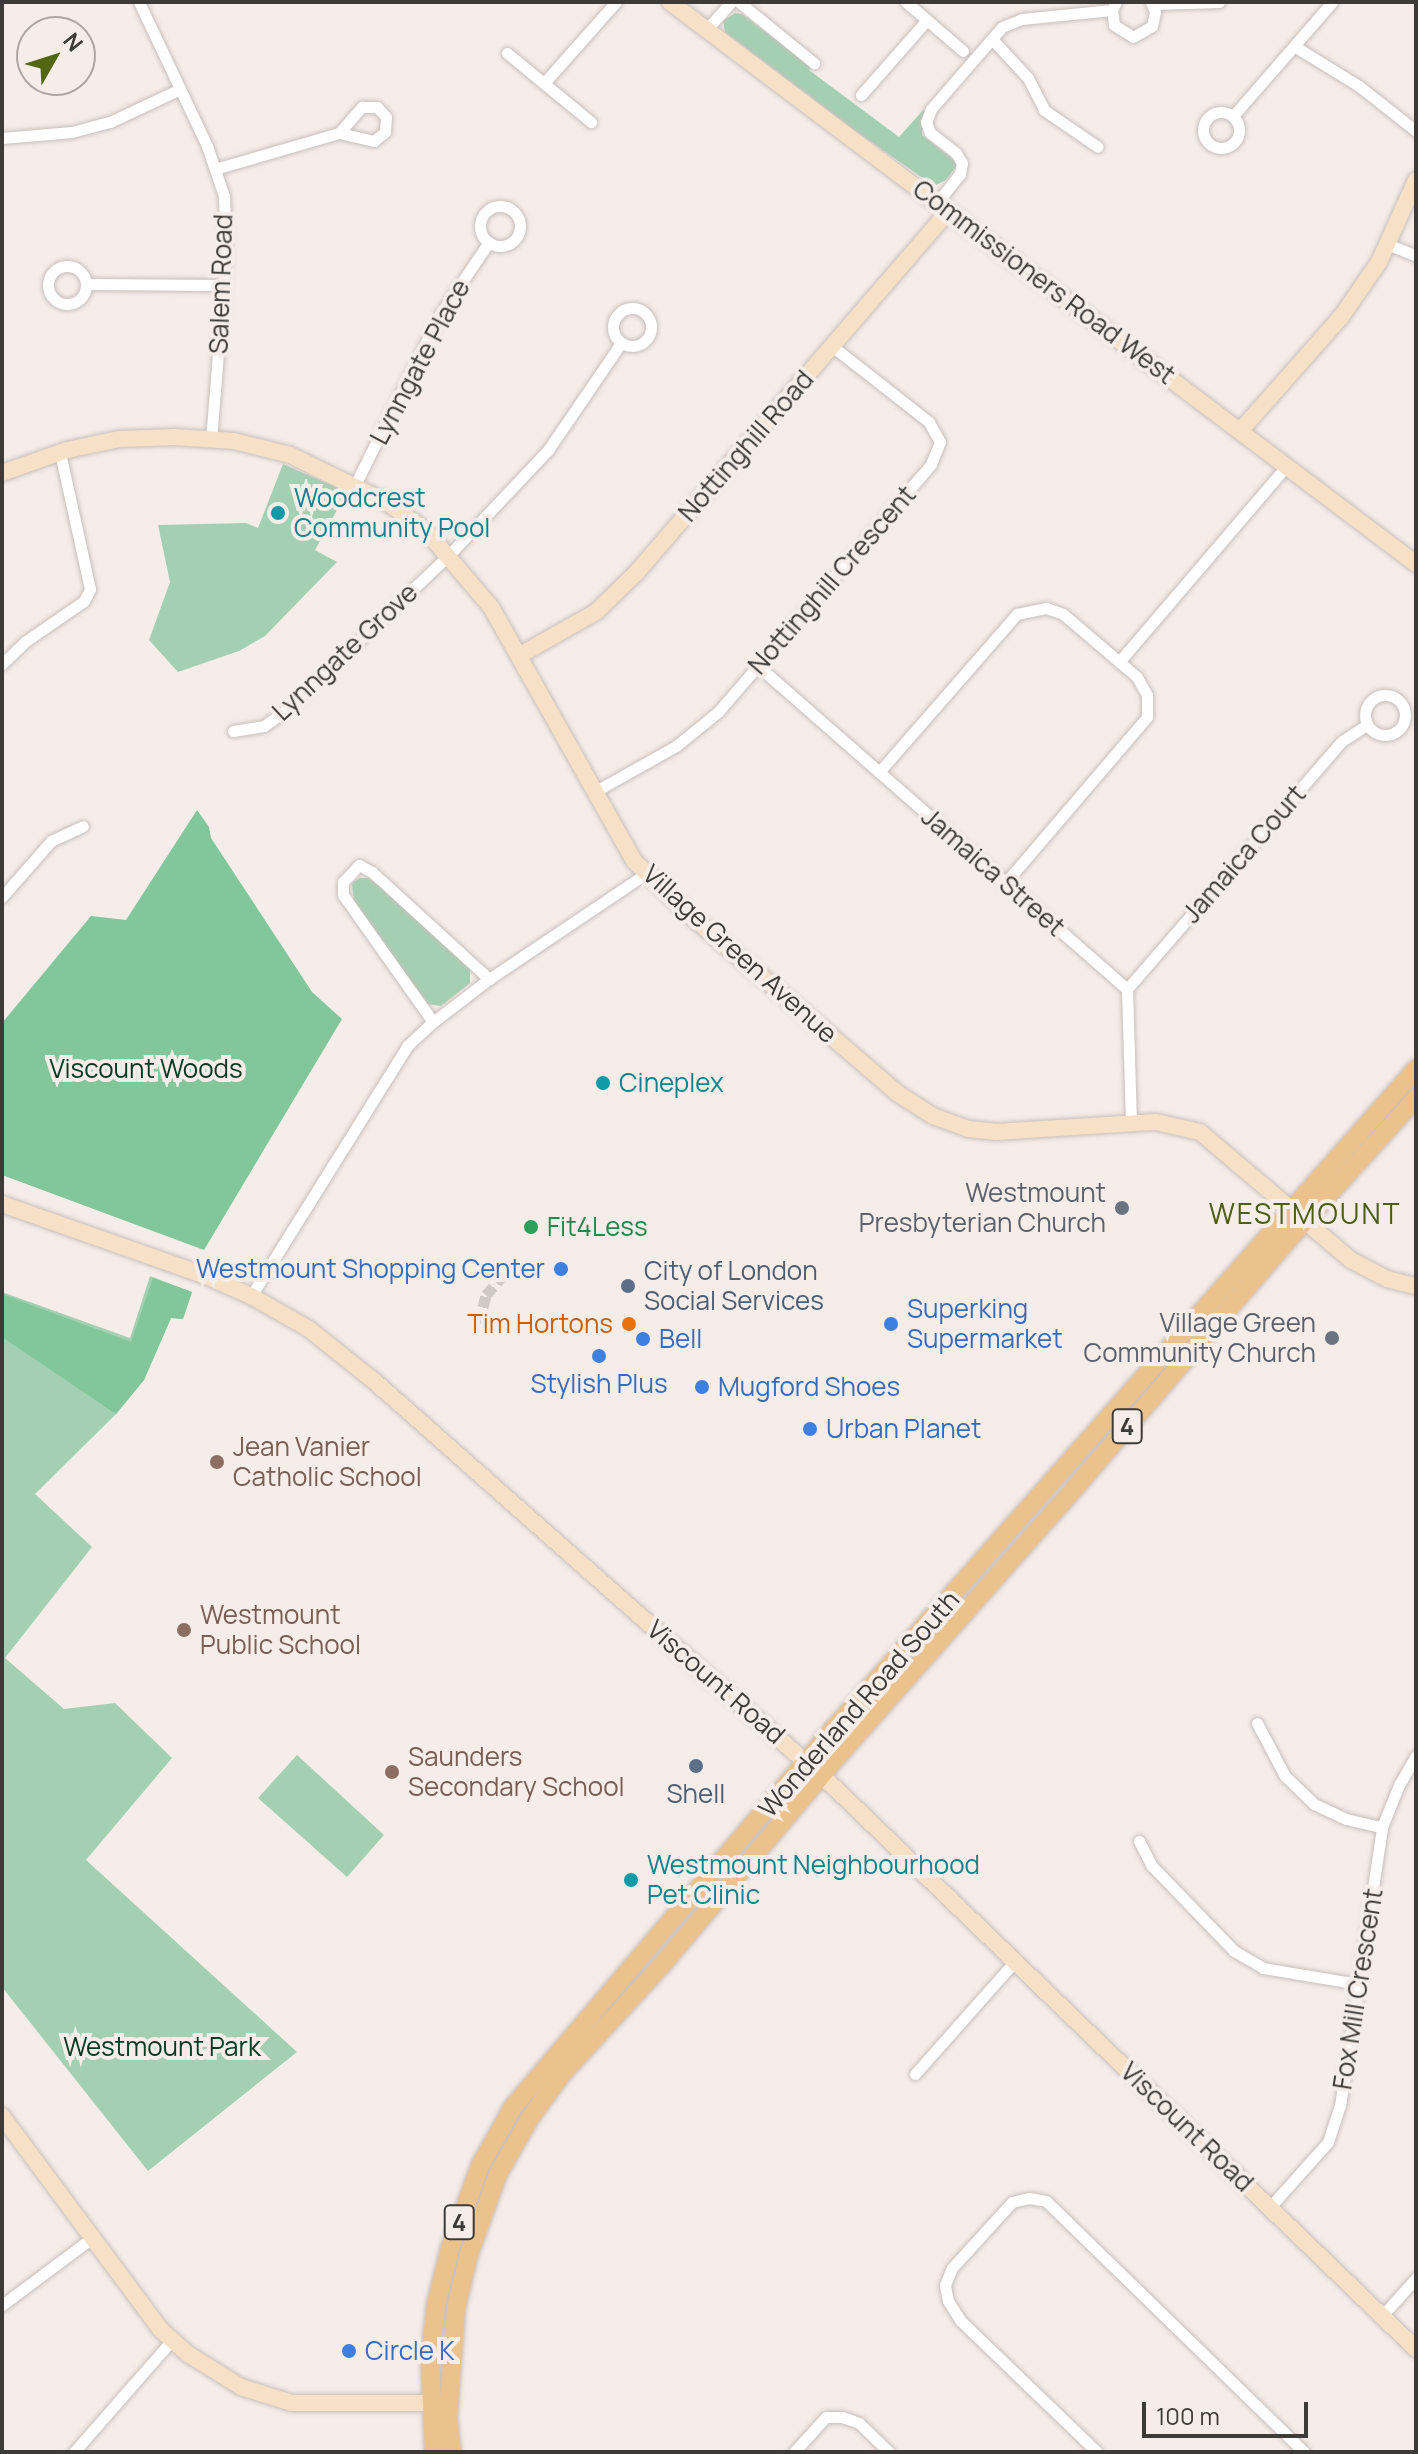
<!DOCTYPE html>
<style>
body{margin:0}
#map{position:relative;width:1418px;height:2454px;overflow:hidden;background:#f6ede9;font-family:Manrope,sans-serif}
div>[style]{position:absolute}
[style*='--x']{left:calc(var(--x)*1px);top:calc(var(--y)*1px);width:calc(var(--w)*1px);rotate:calc(var(--a)*1deg)}
.green>*{inset:0;background:#a3d0b2}
.forest>*{inset:0;background:#82c69b}
.street-tunnel>*{height:11px;margin-top:-5.5px;transform-origin:0;background:repeating-linear-gradient(90deg,#d1c9c6 0 11px,transparent 0 16.5px)}
.roads{filter:drop-shadow(0 0 2px #c8bfbc) drop-shadow(0 0 2px #c8bfbc)}
.street>*{height:11px;margin:-5.5px;padding:0 5.5px;transform-origin:5.5px;border-radius:5.5px;background:#fff}
.street>.ring{margin:-5.5px;padding:0;box-sizing:content-box;background:none;border:11px solid #fff;border-radius:50%}
.secondary>*{height:16px;margin:-8px;padding:0 8px;transform-origin:8px;border-radius:8px;background:#f6e1c6}
.primary>*{height:18px;margin:-9px;padding:0 9px;transform-origin:9px;border-radius:9px;background:#ecc28c}
.dots>*{width:22px;height:22px;translate:-50% -50%;box-sizing:border-box;border:4px solid #f6ede9;border-radius:50%}
span{translate:-50% -50%;white-space:nowrap;text-align:center;line-height:1.15;-webkit-text-stroke:8px #f6ede9;paint-order:stroke}
.shield-label span{padding:2px 6px;background:#f6ede9;border:2px solid;border-radius:6px;-webkit-text-stroke-width:0}
.shield-label{font-size:24px;color:#3d3a38;font-weight:700}
.street-label{font-size:26px;color:#3d3a38}
.culture-label{font-size:26px;color:#0d838f}
.left{translate:0 -50%;text-align:left}
.park-label{font-size:26px;color:#013a1f}
.worship-label{font-size:26px;color:#5b616d}
.right{translate:-100% -50%;text-align:right}
.leisure-label{font-size:26px;color:#27864d}
.shop-label{font-size:26px;color:#366cbe}
.service-label{font-size:26px;color:#4e5e75}
.food-label{font-size:26px;color:#c56008}
.education-label{font-size:26px;color:#785e54}
.neighbourhood-label{font-size:28px;color:#4b5f14;letter-spacing:2px}
.frame{position:absolute;inset:0;border:4px solid #3d3a38;pointer-events:none}
.north{position:absolute;left:16px;top:16px;width:80px;height:80px;box-sizing:border-box;background:#f6ede9;border:2px solid #aca5a2;border-radius:50%;rotate:51deg;font-size:22px;font-weight:700;line-height:32px;text-align:center;color:#3d3a38}
.north::after{content:'';display:block;margin:auto;width:28px;height:36px;background:#526714;clip-path:polygon(50% 0,100% 100%,50% 72%,0 100%)}
.scale{position:absolute;left:1142px;top:2402px;width:166px;height:36px;box-sizing:border-box;border:4px solid #3d3a38;border-top:0;padding-left:10px;font-size:24px;line-height:28px;white-space:nowrap;color:#3d3a38;-webkit-text-stroke:6px #f6ede9;paint-order:stroke}
</style>
<div id="map">
<div class="green">
<div style="clip-path:polygon(735px 13px,742px 14px,811px 67px,809px 70px,899px 137px,924px 109px,922px 135px,956px 162px,956px 167px,946px 180px,934px 186px,857px 132px,725px 32px,723px 21px)"></div>
<div style="clip-path:polygon(283px 464px,347px 492px,315px 550px,337px 562px,265px 636px,239px 651px,178px 672px,149px 640px,170px 582px,158px 525px,246px 523px,258px 528px)"></div>
<div style="clip-path:polygon(359px 878px,368px 878px,380px 887px,470px 968px,470px 983px,441px 1006px,428px 1004px,354px 903px,352px 884px)"></div>
<div style="clip-path:polygon(150px 1276px,192px 1292px,183px 1319px,171px 1318px,144px 1380px,116px 1414px,35px 1494px,92px 1547px,5px 1658px,64px 1709px,115px 1703px,172px 1758px,86px 1860px,297px 2052px,148px 2171px,2px 1987px,2px 1292px,130px 1338px)"></div>
<div style="clip-path:polygon(297px 1755px,384px 1835px,347px 1877px,258px 1798px)"></div>
</div>
<div class="forest">
<div style="clip-path:polygon(197px 810px,209px 827px,211px 838px,312px 992px,342px 1019px,204px 1250px,2px 1175px,2px 1023px,91px 916px,126px 920px)"></div>
<div style="clip-path:polygon(153px 1278px,192px 1292px,183px 1319px,171px 1318px,144px 1380px,116px 1414px,2px 1337px,2px 1294px,131px 1342px)"></div>
</div>
<div class="street-tunnel">
<div style="--x:479;--y:1323;--w:29;--a:-76"></div>
<div style="--x:486;--y:1295;--w:37;--a:-49"></div>
</div>
<div class="roads">
<div class="street">
<div style="--x:139;--y:2;--w:159;--a:64.7"></div>
<div style="--x:207;--y:146;--w:53;--a:71.2"></div>
<div style="--x:224;--y:196;--w:58;--a:88"></div>
<div style="--x:226;--y:254;--w:187;--a:94.6"></div>
<div style="--x:739;--y:2;--w:97;--a:39.1"></div>
<div style="--x:906;--y:2;--w:75;--a:40.7"></div>
<div style="--x:1116;--y:2;--w:9;--a:117"></div>
<div style="--x:1112;--y:10;--w:15;--a:82"></div>
<div style="--x:1114;--y:25;--w:22;--a:32"></div>
<div style="--x:1133;--y:37;--w:22;--a:-30"></div>
<div style="--x:1152;--y:26;--w:14;--a:-78"></div>
<div style="--x:1155;--y:12;--w:11;--a:-112"></div>
<div style="--x:1153;--y:4;--w:66;--a:-1.7"></div>
<div style="--x:706;--y:30;--w:38;--a:-48"></div>
<div style="--x:992;--y:39;--w:53;--a:47.3"></div>
<div style="--x:1028;--y:78;--w:36;--a:63"></div>
<div style="--x:1044;--y:110;--w:65;--a:34.4"></div>
<div style="--x:1294;--y:46;--w:76;--a:31.6"></div>
<div style="--x:1359;--y:86;--w:73;--a:38.3"></div>
<div style="--x:507;--y:53;--w:109;--a:39.4"></div>
<div style="--x:544;--y:83;--w:108;--a:-48.4"></div>
<div style="--x:861;--y:95;--w:100;--a:-48.7"></div>
<div class="ring" style="left:1203px;top:112px;width:25px;height:25px"></div>
<div style="--x:1233;--y:116;--w:151;--a:-49"></div>
<div style="--x:2;--y:138;--w:70;--a:-4.9"></div>
<div style="--x:72;--y:132;--w:39;--a:-15"></div>
<div style="--x:110;--y:122;--w:77;--a:-25.2"></div>
<div style="--x:215;--y:169;--w:129;--a:-16.2"></div>
<div style="--x:339;--y:133;--w:35;--a:-49"></div>
<div style="--x:362;--y:107;--w:15;--a:0"></div>
<div style="--x:377;--y:107;--w:13;--a:48"></div>
<div style="--x:386;--y:117;--w:15;--a:94"></div>
<div style="--x:385;--y:132;--w:14;--a:141"></div>
<div style="--x:374;--y:141;--w:36;--a:-167"></div>
<div style="--x:937;--y:203;--w:37;--a:-52"></div>
<div style="--x:960;--y:174;--w:11;--a:-80"></div>
<div style="--x:962;--y:163;--w:12;--a:-121"></div>
<div style="--x:956;--y:153;--w:33;--a:-142"></div>
<div style="--x:930;--y:133;--w:12;--a:-110"></div>
<div style="--x:926;--y:122;--w:14;--a:-69"></div>
<div style="--x:931;--y:109;--w:108;--a:-49.1"></div>
<div style="--x:1002;--y:27;--w:22;--a:-22"></div>
<div style="--x:1022;--y:19;--w:90;--a:-5.7"></div>
<div class="ring" style="left:480px;top:206px;width:29px;height:29px"></div>
<div style="--x:1387;--y:244;--w:31;--a:22"></div>
<div class="ring" style="left:48px;top:266px;width:27px;height:27px"></div>
<div style="--x:86;--y:284;--w:138;--a:0.4"></div>
<div class="ring" style="left:613px;top:308px;width:27px;height:27px"></div>
<div style="--x:355;--y:485;--w:189;--a:-63.6"></div>
<div style="--x:439;--y:316;--w:89;--a:-56"></div>
<div style="--x:1119;--y:662;--w:259;--a:-49.5"></div>
<div style="--x:2;--y:664;--w:33;--a:-44"></div>
<div style="--x:26;--y:641;--w:70;--a:-34.6"></div>
<div style="--x:84;--y:601;--w:13;--a:-63"></div>
<div style="--x:90;--y:589;--w:139;--a:-102.4"></div>
<div style="--x:758;--y:666;--w:490;--a:41.2"></div>
<div style="--x:1127;--y:989;--w:135;--a:88.3"></div>
<div class="ring" style="left:1365px;top:695px;width:29px;height:29px"></div>
<div style="--x:233;--y:731;--w:31;--a:-9"></div>
<div style="--x:264;--y:726;--w:27;--a:-36"></div>
<div style="--x:286;--y:710;--w:225;--a:-43.6"></div>
<div style="--x:449;--y:555;--w:144;--a:-46.7"></div>
<div style="--x:548;--y:450;--w:130;--a:-55.7"></div>
<div style="--x:879;--y:772;--w:210;--a:-48.9"></div>
<div style="--x:1017;--y:614;--w:30;--a:-12"></div>
<div style="--x:1046;--y:608;--w:18;--a:19"></div>
<div style="--x:1063;--y:614;--w:97;--a:40.4"></div>
<div style="--x:1137;--y:677;--w:21;--a:61"></div>
<div style="--x:1147;--y:695;--w:22;--a:90"></div>
<div style="--x:1147;--y:717;--w:218;--a:130.5"></div>
<div style="--x:594;--y:792;--w:94;--a:-29.3"></div>
<div style="--x:676;--y:746;--w:54;--a:-39"></div>
<div style="--x:718;--y:712;--w:327;--a:-49.3"></div>
<div style="--x:931;--y:464;--w:24;--a:-68"></div>
<div style="--x:940;--y:442;--w:23;--a:-119"></div>
<div style="--x:929;--y:422;--w:123;--a:-141.9"></div>
<div style="--x:2;--y:897;--w:74;--a:-48.8"></div>
<div style="--x:51;--y:841;--w:35;--a:-25"></div>
<div style="--x:1127;--y:989;--w:328;--a:-49.1"></div>
<div style="--x:1342;--y:741;--w:30;--a:-33"></div>
<div style="--x:433;--y:1022;--w:71;--a:-37.5"></div>
<div style="--x:251;--y:1296;--w:295;--a:-58"></div>
<div style="--x:407;--y:1046;--w:35;--a:-43"></div>
<div style="--x:433;--y:1022;--w:156;--a:-125.3"></div>
<div style="--x:343;--y:895;--w:13;--a:-90"></div>
<div style="--x:343;--y:882;--w:23;--a:-47"></div>
<div style="--x:359;--y:865;--w:15;--a:28"></div>
<div style="--x:372;--y:872;--w:159;--a:42.4"></div>
<div style="--x:489;--y:979;--w:190;--a:-33.9"></div>
<div style="--x:1257;--y:1723;--w:60;--a:62.2"></div>
<div style="--x:1285;--y:1776;--w:40;--a:44"></div>
<div style="--x:1314;--y:1804;--w:35;--a:25"></div>
<div style="--x:1346;--y:1819;--w:37;--a:13"></div>
<div style="--x:1139;--y:1841;--w:28;--a:63"></div>
<div style="--x:1152;--y:1866;--w:118;--a:46"></div>
<div style="--x:1234;--y:1951;--w:34;--a:30"></div>
<div style="--x:1263;--y:1968;--w:97;--a:9.5"></div>
<div style="--x:915;--y:2074;--w:152;--a:-48.5"></div>
<div style="--x:1270;--y:2207;--w:87;--a:-48.3"></div>
<div style="--x:1328;--y:2142;--w:38;--a:-72"></div>
<div style="--x:1340;--y:2106;--w:282;--a:-81.4"></div>
<div style="--x:1382;--y:1827;--w:45;--a:-68"></div>
<div style="--x:1399;--y:1785;--w:34;--a:-60"></div>
<div style="--x:2;--y:2305;--w:112;--a:-36.7"></div>
<div style="--x:1382;--y:2316;--w:51;--a:-48.2"></div>
<div style="--x:74;--y:2452;--w:149;--a:-48.8"></div>
<div style="--x:794;--y:2452;--w:47;--a:-47.6"></div>
<div style="--x:826;--y:2417;--w:16;--a:0"></div>
<div style="--x:842;--y:2417;--w:18;--a:19"></div>
<div style="--x:859;--y:2423;--w:42;--a:44"></div>
<div style="--x:1097;--y:2452;--w:190;--a:-136.1"></div>
<div style="--x:960;--y:2320;--w:22;--a:-122"></div>
<div style="--x:948;--y:2301;--w:16;--a:-101"></div>
<div style="--x:945;--y:2285;--w:18;--a:-68"></div>
<div style="--x:952;--y:2268;--w:89;--a:-47.7"></div>
<div style="--x:1012;--y:2202;--w:17;--a:-13"></div>
<div style="--x:1029;--y:2198;--w:17;--a:10"></div>
<div style="--x:1046;--y:2201;--w:360;--a:44.2"></div>
</div>
<div class="secondary">
<div style="--x:670;--y:2;--w:934;--a:36.99"></div>
<div style="--x:1241;--y:430;--w:151;--a:-48.5"></div>
<div style="--x:1341;--y:317;--w:67;--a:-55.4"></div>
<div style="--x:1379;--y:262;--w:90;--a:-65.7"></div>
<div style="--x:2;--y:473;--w:69;--a:-19.5"></div>
<div style="--x:67;--y:450;--w:53;--a:-11.9"></div>
<div style="--x:119;--y:439;--w:56;--a:-2"></div>
<div style="--x:175;--y:437;--w:59;--a:3.9"></div>
<div style="--x:234;--y:441;--w:58;--a:14"></div>
<div style="--x:290;--y:455;--w:109;--a:26.1"></div>
<div style="--x:388;--y:503;--w:47;--a:36.4"></div>
<div style="--x:426;--y:531;--w:100;--a:49.5"></div>
<div style="--x:491;--y:607;--w:291;--a:60.6"></div>
<div style="--x:634;--y:861;--w:81;--a:44"></div>
<div style="--x:692;--y:917;--w:270;--a:40.6"></div>
<div style="--x:897;--y:1093;--w:43;--a:32.6"></div>
<div style="--x:933;--y:1116;--w:37;--a:20"></div>
<div style="--x:968;--y:1129;--w:27;--a:6"></div>
<div style="--x:995;--y:1132;--w:161;--a:-3.6"></div>
<div style="--x:1156;--y:1122;--w:45;--a:12.8"></div>
<div style="--x:1200;--y:1132;--w:198;--a:40.3"></div>
<div style="--x:1351;--y:1260;--w:41;--a:27.8"></div>
<div style="--x:1387;--y:1279;--w:30;--a:14"></div>
<div style="--x:520;--y:655;--w:87;--a:-29.5"></div>
<div style="--x:596;--y:612;--w:57;--a:-44.3"></div>
<div style="--x:637;--y:572;--w:477;--a:-49.2"></div>
<div style="--x:2;--y:1204;--w:214;--a:19.4"></div>
<div style="--x:204;--y:1275;--w:51;--a:24.1"></div>
<div style="--x:251;--y:1296;--w:67;--a:29.6"></div>
<div style="--x:309;--y:1329;--w:82;--a:38.6"></div>
<div style="--x:373;--y:1380;--w:618;--a:41.46"></div>
<div style="--x:836;--y:1789;--w:806;--a:43.99"></div>
<div style="--x:2;--y:2116;--w:265;--a:53.4"></div>
<div style="--x:160;--y:2329;--w:38;--a:42"></div>
<div style="--x:188;--y:2354;--w:62;--a:31.9"></div>
<div style="--x:241;--y:2387;--w:53;--a:17.4"></div>
<div style="--x:292;--y:2403;--w:139;--a:0"></div>
</div>
<div class="primary">
<div style="--x:434;--y:2452;--w:96;--a:-92.4"></div>
<div style="--x:430;--y:2356;--w:52;--a:-83.4"></div>
<div style="--x:436;--y:2304;--w:58;--a:-76"></div>
<div style="--x:450;--y:2248;--w:87;--a:-69.9"></div>
<div style="--x:480;--y:2166;--w:68;--a:-60.8"></div>
<div style="--x:513;--y:2107;--w:478;--a:-49.7"></div>
<div style="--x:822;--y:1742;--w:898;--a:-48.57"></div>
<div style="--x:452;--y:2452;--w:34;--a:-97"></div>
<div style="--x:448;--y:2418;--w:110;--a:-85.8"></div>
<div style="--x:456;--y:2308;--w:56;--a:-76.5"></div>
<div style="--x:469;--y:2254;--w:85;--a:-70.1"></div>
<div style="--x:498;--y:2174;--w:64;--a:-60.3"></div>
<div style="--x:530;--y:2118;--w:54;--a:-54"></div>
<div style="--x:562;--y:2074;--w:147;--a:-47.5"></div>
<div style="--x:661;--y:1966;--w:273;--a:-49.9"></div>
<div style="--x:837;--y:1757;--w:366;--a:-48.5"></div>
<div style="--x:1079;--y:1483;--w:330;--a:-49.3"></div>
<div style="--x:1294;--y:1233;--w:182;--a:-47.9"></div>
</div>
</div>
<div class="dots">
<div style="left:278px;top:513px;background:#0f9aa8"></div>
<div style="left:603px;top:1083px;background:#0f9aa8"></div>
<div style="left:1122px;top:1208px;background:#6b7280"></div>
<div style="left:531px;top:1227px;background:#2e9e5b"></div>
<div style="left:561px;top:1269px;background:#3f7fe0"></div>
<div style="left:628px;top:1286px;background:#5c6f8a"></div>
<div style="left:629px;top:1324px;background:#e8710a"></div>
<div style="left:891px;top:1324px;background:#3f7fe0"></div>
<div style="left:1332px;top:1338px;background:#6b7280"></div>
<div style="left:643px;top:1339px;background:#3f7fe0"></div>
<div style="left:599px;top:1356px;background:#3f7fe0"></div>
<div style="left:702px;top:1387px;background:#3f7fe0"></div>
<div style="left:810px;top:1429px;background:#3f7fe0"></div>
<div style="left:217px;top:1462px;background:#8d6e63"></div>
<div style="left:184px;top:1630px;background:#8d6e63"></div>
<div style="left:696px;top:1766px;background:#5c6f8a"></div>
<div style="left:392px;top:1772px;background:#8d6e63"></div>
<div style="left:631px;top:1880px;background:#0f9aa8"></div>
<div style="left:349px;top:2351px;background:#3f7fe0"></div>
</div>
<div class="shield-label">
<span style="left:1127px;top:1426px">4</span>
<span style="left:459px;top:2222px">4</span>
</div>
<div class="street-label">
<span style="left:1044px;top:282px;rotate:37deg">Commissioners Road West</span>
<span style="left:221px;top:284px;rotate:-88deg">Salem Road</span>
<span style="left:420px;top:362px;rotate:-62deg">Lynngate Place</span>
<span style="left:746px;top:446px;rotate:-49deg">Nottinghill Road</span>
<span style="left:832px;top:580px;rotate:-49deg">Nottinghill Crescent</span>
<span style="left:345px;top:652px;rotate:-43deg">Lynngate Grove</span>
<span style="left:1244px;top:854px;rotate:-49deg">Jamaica Court</span>
<span style="left:993px;top:872px;rotate:41deg">Jamaica Street</span>
<span style="left:740px;top:954px;rotate:42deg">Village Green Avenue</span>
<span style="left:716px;top:1682px;rotate:41deg">Viscount Road</span>
<span style="left:859px;top:1704px;rotate:-49deg">Wonderland Road South</span>
<span style="left:1358px;top:1989px;rotate:-81deg">Fox Mill Crescent</span>
<span style="left:1187px;top:2127px;rotate:44deg">Viscount Road</span>
</div>
<div class="culture-label">
<span class="left" style="left:294px;top:513px">Woodcrest<br>Community Pool</span>
<span class="left" style="left:619px;top:1083px">Cineplex</span>
<span class="left" style="left:647px;top:1880px">Westmount Neighbourhood<br>Pet Clinic</span>
</div>
<div class="park-label">
<span style="left:146px;top:1069px">Viscount Woods</span>
<span style="left:162px;top:2047px">Westmount Park</span>
</div>
<div class="worship-label">
<span class="right" style="left:1106px;top:1208px">Westmount<br>Presbyterian Church</span>
<span class="right" style="left:1316px;top:1338px">Village Green<br>Community Church</span>
</div>
<div class="leisure-label">
<span class="left" style="left:547px;top:1227px">Fit4Less</span>
</div>
<div class="shop-label">
<span class="right" style="left:545px;top:1269px">Westmount Shopping Center</span>
<span class="left" style="left:907px;top:1324px">Superking<br>Supermarket</span>
<span class="left" style="left:659px;top:1339px">Bell</span>
<span style="left:599px;top:1384px">Stylish Plus</span>
<span class="left" style="left:718px;top:1387px">Mugford Shoes</span>
<span class="left" style="left:826px;top:1429px">Urban Planet</span>
<span class="left" style="left:365px;top:2351px">Circle K</span>
</div>
<div class="service-label">
<span class="left" style="left:644px;top:1286px">City of London<br>Social Services</span>
<span style="left:696px;top:1794px">Shell</span>
</div>
<div class="food-label">
<span class="right" style="left:613px;top:1324px">Tim Hortons</span>
</div>
<div class="education-label">
<span class="left" style="left:233px;top:1462px">Jean Vanier<br>Catholic School</span>
<span class="left" style="left:200px;top:1630px">Westmount<br>Public School</span>
<span class="left" style="left:408px;top:1772px">Saunders<br>Secondary School</span>
</div>
<div class="neighbourhood-label">
<span style="left:1305px;top:1213px">WESTMOUNT</span>
</div>
<div class="frame"></div>
<div class="north">N</div>
<div class="scale">100 m</div>
</div>
